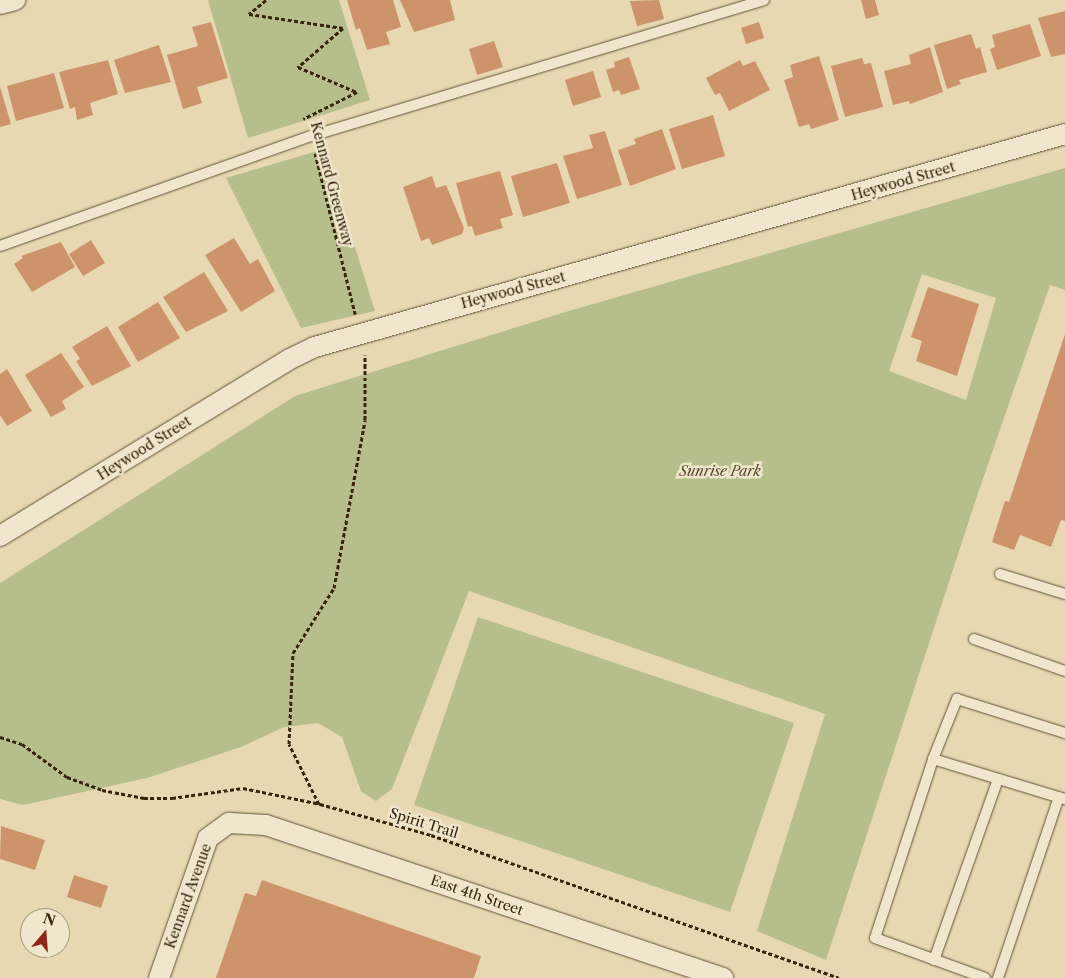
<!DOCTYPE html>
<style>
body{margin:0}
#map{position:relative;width:1065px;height:978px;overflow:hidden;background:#e7d8b2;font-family:"Libre Caslon Text",serif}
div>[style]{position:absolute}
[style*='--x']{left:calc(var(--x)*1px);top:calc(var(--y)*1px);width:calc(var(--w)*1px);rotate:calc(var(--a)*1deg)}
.green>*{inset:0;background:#b6bf8c}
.building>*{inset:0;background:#cd936b}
.path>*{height:3px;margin-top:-1.5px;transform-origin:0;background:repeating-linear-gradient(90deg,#37250d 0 4px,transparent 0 6.5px)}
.roads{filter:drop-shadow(0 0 1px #635236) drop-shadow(0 0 1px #635236)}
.lane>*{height:10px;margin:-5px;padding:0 5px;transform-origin:5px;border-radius:5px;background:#efe6cd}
.street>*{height:20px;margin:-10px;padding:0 10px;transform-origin:10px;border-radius:10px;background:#efe6cd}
span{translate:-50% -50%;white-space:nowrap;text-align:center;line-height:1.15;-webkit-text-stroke:5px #efe6cd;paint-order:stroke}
.street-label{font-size:14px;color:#37250d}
.park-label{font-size:14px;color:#574c2d;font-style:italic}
.north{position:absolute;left:20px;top:908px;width:50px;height:50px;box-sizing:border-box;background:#efe6cd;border:1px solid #a59980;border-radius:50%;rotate:18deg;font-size:14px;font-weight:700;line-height:20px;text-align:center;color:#37250d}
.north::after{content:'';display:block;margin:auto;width:18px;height:22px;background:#8f2418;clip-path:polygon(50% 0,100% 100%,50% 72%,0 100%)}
</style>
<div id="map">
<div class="green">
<div style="clip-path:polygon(208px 0,339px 0,370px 100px,248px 138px)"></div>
<div style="clip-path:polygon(324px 149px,375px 311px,301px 328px,226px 178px)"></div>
<div style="clip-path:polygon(evenodd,1065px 168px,1065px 290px,1050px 285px,975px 502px,826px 960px,757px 931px,825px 714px,469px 591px,392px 789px,376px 801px,361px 791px,342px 737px,318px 723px,284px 727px,241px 747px,147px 778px,23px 805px,0 799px,0 583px,295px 396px,562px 313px,1065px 168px,922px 274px,996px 298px,966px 400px,889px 371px,922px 274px)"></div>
<div style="clip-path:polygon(478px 617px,794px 723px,730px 912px,414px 805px)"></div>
</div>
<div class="building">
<div style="clip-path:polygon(347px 0,393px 0,401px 27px,386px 32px,390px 44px,367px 50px,360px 28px,356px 30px)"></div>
<div style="clip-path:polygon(400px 0,450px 0,455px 20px,414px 32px)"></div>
<div style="clip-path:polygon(659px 0,664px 19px,637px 26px,630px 1px)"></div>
<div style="clip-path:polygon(861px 0,875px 0,879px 15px,866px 19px)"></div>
<div style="clip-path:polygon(1065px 11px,1065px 54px,1051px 57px,1038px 18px)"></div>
<div style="clip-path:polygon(211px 22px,228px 78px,197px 87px,202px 103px,183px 109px,167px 55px,198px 46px,192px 27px)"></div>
<div style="clip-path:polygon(759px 22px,764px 38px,746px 44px,741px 28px)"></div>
<div style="clip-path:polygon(1030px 24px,1041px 56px,997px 70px,990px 49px,995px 47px,992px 35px)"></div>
<div style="clip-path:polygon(971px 34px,976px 49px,980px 47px,987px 72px,959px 80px,961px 84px,947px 89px,934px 45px)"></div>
<div style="clip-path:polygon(494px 41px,503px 67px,477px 75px,469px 49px)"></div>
<div style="clip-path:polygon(159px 45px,171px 82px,125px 93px,114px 60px)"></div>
<div style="clip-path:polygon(930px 47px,943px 92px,910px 104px,909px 101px,893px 105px,884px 71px,911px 64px,909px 55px)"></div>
<div style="clip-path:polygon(819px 56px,839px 120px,811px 129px,809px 124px,799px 127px,784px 80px,793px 77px,790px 65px)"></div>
<div style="clip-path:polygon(629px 57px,640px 89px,621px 95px,619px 90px,613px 92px,606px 70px,615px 67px,614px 62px)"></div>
<div style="clip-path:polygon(862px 58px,864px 64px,871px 63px,883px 107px,845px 117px,831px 66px)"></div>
<div style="clip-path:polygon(108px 60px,118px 94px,90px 103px,93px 115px,77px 120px,75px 107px,70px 109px,59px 72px)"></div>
<div style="clip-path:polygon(740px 60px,743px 66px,755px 61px,770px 90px,729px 111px,720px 93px,715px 95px,706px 78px)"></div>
<div style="clip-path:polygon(593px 71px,601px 97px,573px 106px,565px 80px)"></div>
<div style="clip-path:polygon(54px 73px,64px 108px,16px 121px,7px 86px)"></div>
<div style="clip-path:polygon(0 87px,11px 124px,0 127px)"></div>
<div style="clip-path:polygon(713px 115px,725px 156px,682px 169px,669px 129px)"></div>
<div style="clip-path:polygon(662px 129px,676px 169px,630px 186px,618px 150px,636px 144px,634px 139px)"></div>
<div style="clip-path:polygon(605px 131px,622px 185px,577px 199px,563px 156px,593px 148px,589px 135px)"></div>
<div style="clip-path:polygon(557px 163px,570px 203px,523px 217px,511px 176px)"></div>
<div style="clip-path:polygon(500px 171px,513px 215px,500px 219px,503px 228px,475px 236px,472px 226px,468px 227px,456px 183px)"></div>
<div style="clip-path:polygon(432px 176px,436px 188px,446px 185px,464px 228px,462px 234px,432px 245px,429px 238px,421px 241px,403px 187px)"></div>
<div style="clip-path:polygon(234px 238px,250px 264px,258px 259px,275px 291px,241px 312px,205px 255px)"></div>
<div style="clip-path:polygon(91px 240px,105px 263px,83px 276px,69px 254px)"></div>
<div style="clip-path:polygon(61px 242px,75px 267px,32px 292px,14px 264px,23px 258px,21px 256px)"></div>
<div style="clip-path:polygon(204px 272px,228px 311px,186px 332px,163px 297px)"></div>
<div style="clip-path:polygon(928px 287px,979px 304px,957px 376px,916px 361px,922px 341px,911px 337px)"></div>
<div style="clip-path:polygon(158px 302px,180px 338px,138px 362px,118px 327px)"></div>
<div style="clip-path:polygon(107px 326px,131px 366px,92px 386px,76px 361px,80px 359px,72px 347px)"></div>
<div style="clip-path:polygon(1065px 334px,1065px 521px,1061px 520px,1051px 547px,1020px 535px,1014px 550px,992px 542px,1005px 501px,1009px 502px)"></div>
<div style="clip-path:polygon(61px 353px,84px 387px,62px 401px,66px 409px,51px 417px,25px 375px)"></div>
<div style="clip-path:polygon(7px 369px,32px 411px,7px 426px,0 415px,0 374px)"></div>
<div style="clip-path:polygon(1px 826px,45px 840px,35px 870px,0 859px)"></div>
<div style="clip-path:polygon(74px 875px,108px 886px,101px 908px,67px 897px)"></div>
<div style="clip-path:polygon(262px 880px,481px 956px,474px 978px,216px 978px,245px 893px,256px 896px)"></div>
</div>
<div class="path">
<div style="--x:266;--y:0;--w:22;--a:141"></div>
<div style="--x:249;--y:14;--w:95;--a:8.5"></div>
<div style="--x:343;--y:28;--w:60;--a:139.1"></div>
<div style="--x:298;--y:67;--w:64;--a:23"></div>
<div style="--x:357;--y:92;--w:60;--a:153.4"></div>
<div style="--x:315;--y:153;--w:166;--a:76"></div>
<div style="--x:0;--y:737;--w:23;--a:18"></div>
<div style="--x:22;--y:744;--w:56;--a:36.3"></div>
<div style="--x:67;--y:777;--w:37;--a:20"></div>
<div style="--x:102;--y:790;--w:43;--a:10.8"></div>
<div style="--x:144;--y:798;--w:28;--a:0"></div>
<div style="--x:172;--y:798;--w:72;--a:-8"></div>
<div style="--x:243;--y:788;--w:79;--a:11.7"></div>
<div style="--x:320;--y:804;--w:115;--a:15.6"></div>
<div style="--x:431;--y:835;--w:432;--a:19.3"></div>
<div style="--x:319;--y:804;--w:67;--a:-116.6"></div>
<div style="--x:289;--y:744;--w:91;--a:-87.5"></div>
<div style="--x:293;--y:653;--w:77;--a:-57.8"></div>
<div style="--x:334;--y:588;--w:171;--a:-79.5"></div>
<div style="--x:365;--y:420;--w:65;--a:-90"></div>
</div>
<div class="roads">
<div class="lane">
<div style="--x:0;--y:246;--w:330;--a:-19.5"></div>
<div style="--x:311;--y:136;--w:473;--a:-16.7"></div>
<div style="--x:1000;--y:574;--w:68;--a:17.1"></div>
<div style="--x:974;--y:639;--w:96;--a:19.4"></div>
<div style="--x:933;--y:759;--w:65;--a:-68.2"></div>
<div style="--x:957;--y:699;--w:113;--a:17.5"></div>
<div style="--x:934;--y:960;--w:192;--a:-70.5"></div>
<div style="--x:985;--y:978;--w:117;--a:-160"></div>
<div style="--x:875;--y:938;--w:188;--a:-72"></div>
<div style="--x:933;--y:759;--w:138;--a:16.9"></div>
<div style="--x:998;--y:978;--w:191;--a:-71.4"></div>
</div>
<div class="street">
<div style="--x:0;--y:4;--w:16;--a:-15"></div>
<div style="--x:0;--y:536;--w:340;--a:-31.4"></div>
<div style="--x:290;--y:359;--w:28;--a:-26"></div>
<div style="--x:315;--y:347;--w:780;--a:-15.85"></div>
<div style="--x:159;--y:978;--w:148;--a:-70.7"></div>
<div style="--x:208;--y:838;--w:26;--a:-36"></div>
<div style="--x:229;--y:823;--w:37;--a:3"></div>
<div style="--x:266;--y:825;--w:482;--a:18.5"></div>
</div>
</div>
<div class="street-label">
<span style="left:903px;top:181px;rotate:-16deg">Heywood Street</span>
<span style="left:332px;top:184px;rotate:75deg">Kennard Greenway</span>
<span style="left:513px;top:290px;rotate:-15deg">Heywood Street</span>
<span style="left:144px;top:448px;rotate:-32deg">Heywood Street</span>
<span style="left:424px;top:823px;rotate:17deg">Spirit Trail</span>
<span style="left:477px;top:895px;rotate:19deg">East 4th Street</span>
<span style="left:188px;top:896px;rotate:-70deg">Kennard Avenue</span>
</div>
<div class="park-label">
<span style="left:720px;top:471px">Sunrise Park</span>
</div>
<div class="north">N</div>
</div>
